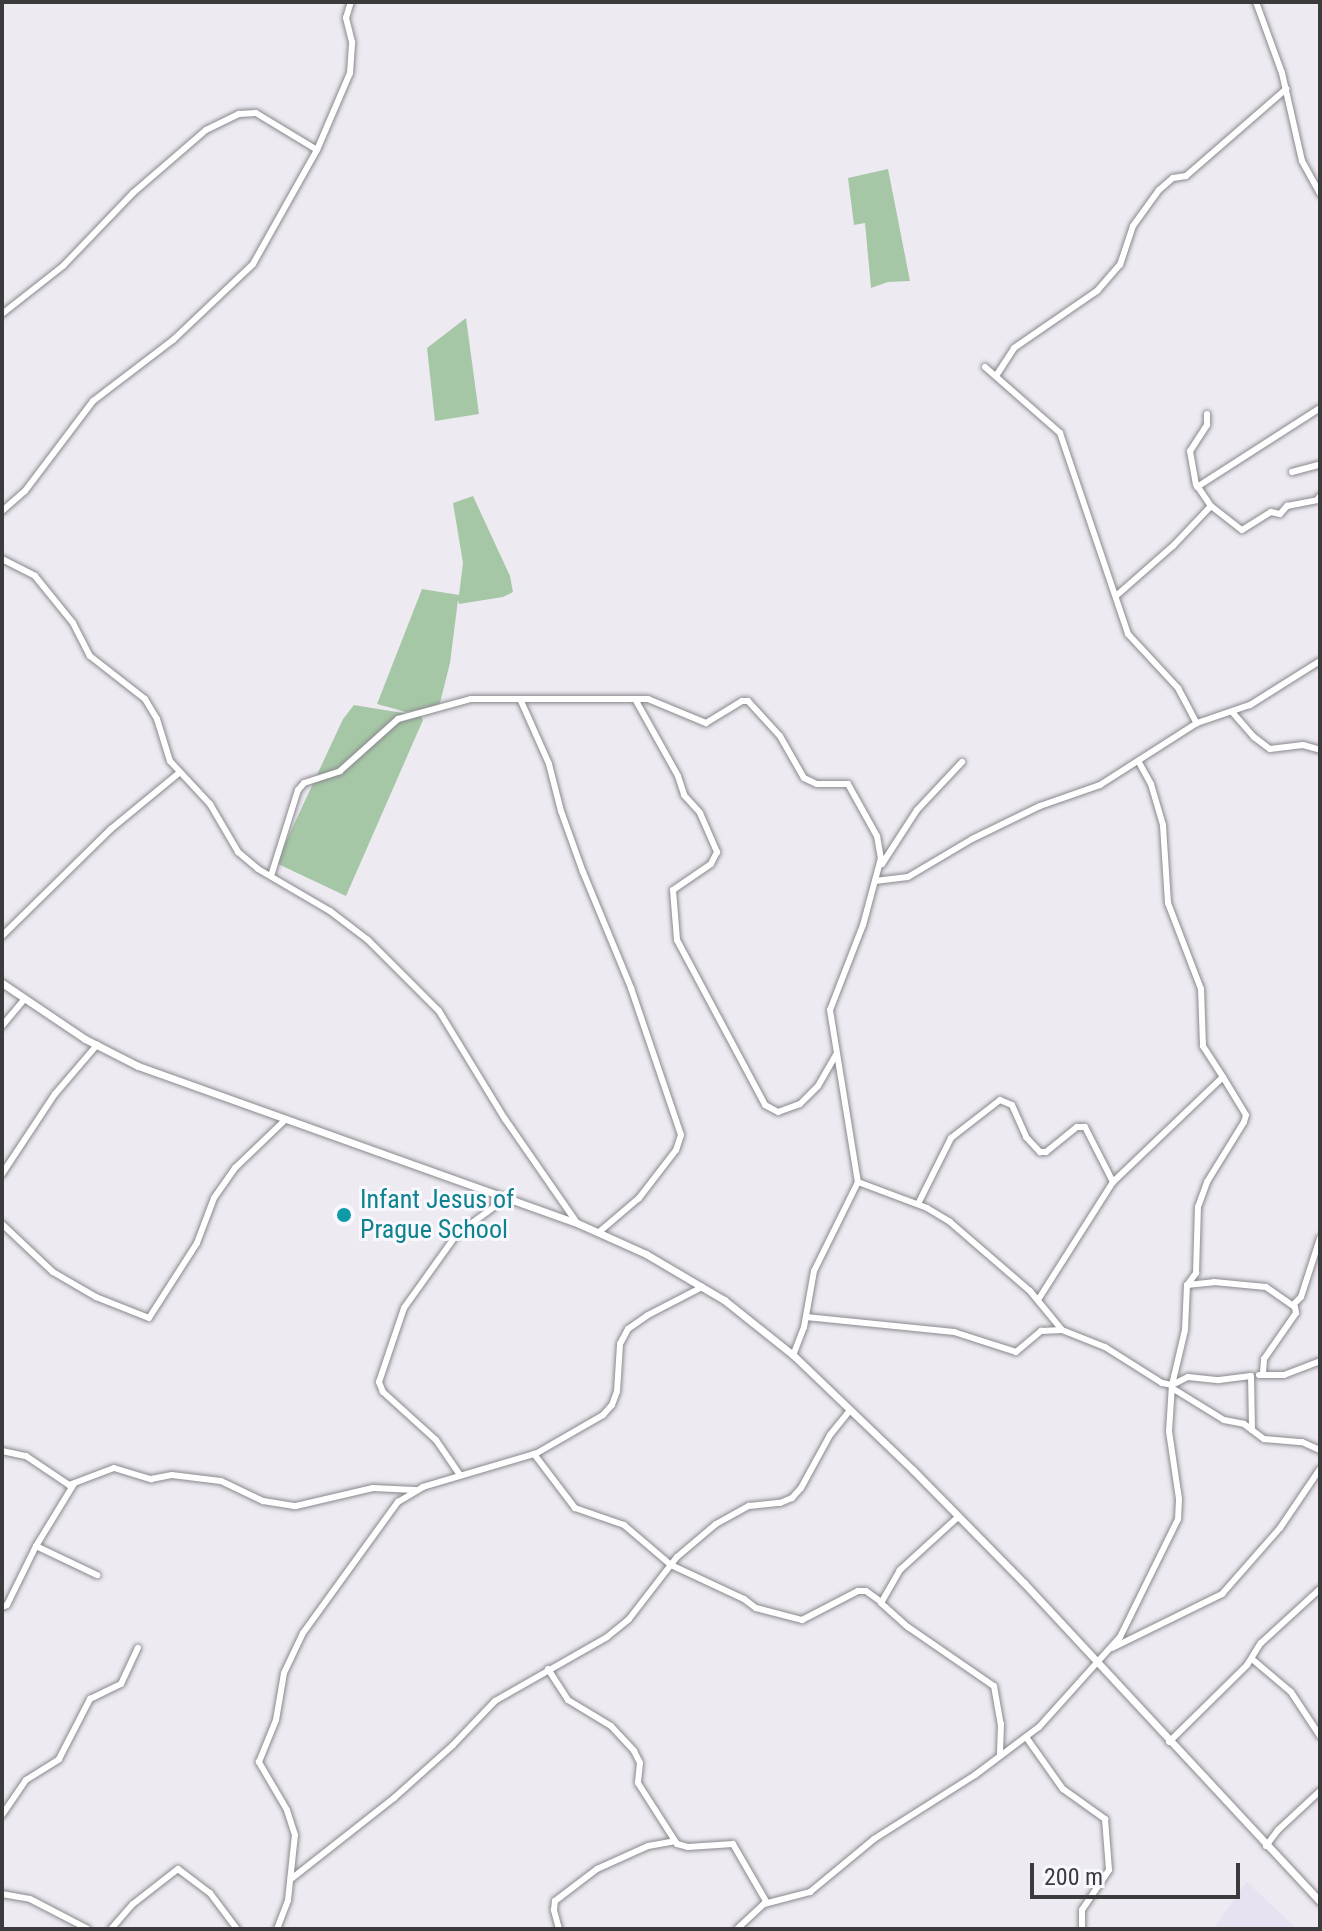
<!DOCTYPE html>
<style>
body{margin:0}
#map{position:relative;width:1322px;height:1931px;overflow:hidden;background:#edebf1;font-family:"Roboto Condensed",sans-serif}
div>[style]{position:absolute}
[style*='--x']{left:calc(var(--x)*1px);top:calc(var(--y)*1px);width:calc(var(--w)*1px);rotate:calc(var(--a)*1deg)}
.built>*{inset:0;background:#e7e2f1}
.green>*{inset:0;background:#a6c7a6}
.roads{filter:drop-shadow(0 0 2px #8a888e) drop-shadow(0 0 2px #8a888e)}
.minor>*{height:6px;margin:-3px;padding:0 3px;transform-origin:3px;border-radius:3px;background:#fff}
.tertiary>*{height:7px;margin:-3.5px;padding:0 3.5px;transform-origin:3.5px;border-radius:3.5px;background:#fff}
.dots>*{width:22px;height:22px;translate:-50% -50%;box-sizing:border-box;border:4px solid #faf8ff;border-radius:50%}
span{translate:-50% -50%;white-space:nowrap;text-align:center;line-height:1.15;-webkit-text-stroke:6px #faf8ff;paint-order:stroke}
.culture-label{font-size:26px;color:#0d838f}
.left{translate:0 -50%;text-align:left}
.frame{position:absolute;inset:0;border:4px solid #3b3a3c;pointer-events:none}
.scale{position:absolute;left:1030px;top:1863px;width:210px;height:36px;box-sizing:border-box;border:4px solid #3b3a3c;border-top:0;padding-left:10px;font-size:24px;line-height:28px;white-space:nowrap;color:#3b3a3c;-webkit-text-stroke:6px #faf8ff;paint-order:stroke}
</style>
<div id="map">
<div class="built">
<div style="clip-path:polygon(1247px 1881px,1247px 1882px,1297px 1929px,1213px 1929px)"></div>
</div>
<div class="green">
<div style="clip-path:polygon(888px 169px,910px 281px,888px 282px,871px 288px,865px 223px,854px 225px,848px 178px)"></div>
<div style="clip-path:polygon(466px 318px,479px 414px,435px 421px,427px 348px)"></div>
<div style="clip-path:polygon(473px 496px,510px 576px,513px 592px,503px 597px,459px 604px,458px 600px,450px 663px,439px 707px,406px 712px,377px 704px,422px 589px,459px 595px,463px 563px,453px 503px)"></div>
<div style="clip-path:polygon(354px 705px,421px 716px,423px 720px,346px 896px,276px 863px,343px 719px)"></div>
</div>
<div class="roads">
<div class="minor">
<div style="--x:1256;--y:2;--w:76;--a:69.9"></div>
<div style="--x:1282;--y:73;--w:90;--a:77.2"></div>
<div style="--x:1302;--y:161;--w:38;--a:61"></div>
<div style="--x:2;--y:314;--w:78;--a:-38.2"></div>
<div style="--x:63;--y:266;--w:101;--a:-46.2"></div>
<div style="--x:133;--y:193;--w:96;--a:-40.8"></div>
<div style="--x:206;--y:130;--w:37;--a:-26"></div>
<div style="--x:239;--y:114;--w:17;--a:-3"></div>
<div style="--x:256;--y:113;--w:71;--a:31.2"></div>
<div style="--x:985;--y:367;--w:100;--a:41.3"></div>
<div style="--x:1060;--y:433;--w:212;--a:71.3"></div>
<div style="--x:1128;--y:634;--w:74;--a:47.2"></div>
<div style="--x:1178;--y:688;--w:40;--a:62"></div>
<div style="--x:996;--y:376;--w:33;--a:-57"></div>
<div style="--x:1014;--y:348;--w:101;--a:-34.5"></div>
<div style="--x:1097;--y:291;--w:35;--a:-49"></div>
<div style="--x:1120;--y:265;--w:41;--a:-71.6"></div>
<div style="--x:1133;--y:226;--w:44;--a:-54.2"></div>
<div style="--x:1159;--y:190;--w:18;--a:-41"></div>
<div style="--x:1173;--y:178;--w:13;--a:-9"></div>
<div style="--x:1186;--y:176;--w:133;--a:-41"></div>
<div style="--x:1207;--y:414;--w:11;--a:90"></div>
<div style="--x:1207;--y:425;--w:31;--a:123"></div>
<div style="--x:1190;--y:451;--w:34;--a:80"></div>
<div style="--x:1196;--y:484;--w:27;--a:56"></div>
<div style="--x:1292;--y:472;--w:28;--a:-15"></div>
<div style="--x:1197;--y:487;--w:146;--a:-32.7"></div>
<div style="--x:2;--y:511;--w:30;--a:-41"></div>
<div style="--x:25;--y:491;--w:113;--a:-52.9"></div>
<div style="--x:93;--y:401;--w:101;--a:-37.3"></div>
<div style="--x:173;--y:340;--w:110;--a:-43.5"></div>
<div style="--x:253;--y:264;--w:131;--a:-60.7"></div>
<div style="--x:317;--y:150;--w:84;--a:-66.8"></div>
<div style="--x:350;--y:73;--w:31;--a:-86"></div>
<div style="--x:352;--y:42;--w:25;--a:-104"></div>
<div style="--x:346;--y:18;--w:17;--a:-73"></div>
<div style="--x:2;--y:559;--w:37;--a:27"></div>
<div style="--x:35;--y:576;--w:60;--a:51"></div>
<div style="--x:73;--y:623;--w:37;--a:63"></div>
<div style="--x:90;--y:656;--w:70;--a:38"></div>
<div style="--x:145;--y:699;--w:23;--a:59"></div>
<div style="--x:157;--y:719;--w:44;--a:72.8"></div>
<div style="--x:170;--y:761;--w:59;--a:47.1"></div>
<div style="--x:210;--y:804;--w:56;--a:59.7"></div>
<div style="--x:238;--y:852;--w:26;--a:40"></div>
<div style="--x:258;--y:869;--w:83;--a:30.3"></div>
<div style="--x:330;--y:911;--w:48;--a:37.3"></div>
<div style="--x:368;--y:940;--w:100;--a:45"></div>
<div style="--x:439;--y:1011;--w:127;--a:58.6"></div>
<div style="--x:505;--y:1119;--w:126;--a:55.3"></div>
<div style="--x:1116;--y:596;--w:76;--a:-41.3"></div>
<div style="--x:1173;--y:546;--w:55;--a:-46.5"></div>
<div style="--x:1211;--y:506;--w:39;--a:38"></div>
<div style="--x:1242;--y:530;--w:34;--a:-32"></div>
<div style="--x:1271;--y:512;--w:9;--a:13"></div>
<div style="--x:1280;--y:514;--w:11;--a:-49"></div>
<div style="--x:1287;--y:506;--w:31;--a:-11"></div>
<div style="--x:1317;--y:500;--w:5;--a:-53"></div>
<div style="--x:635;--y:699;--w:88;--a:60.8"></div>
<div style="--x:678;--y:776;--w:20;--a:72"></div>
<div style="--x:684;--y:795;--w:24;--a:48"></div>
<div style="--x:700;--y:813;--w:43;--a:66.4"></div>
<div style="--x:717;--y:852;--w:13;--a:117"></div>
<div style="--x:711;--y:864;--w:46;--a:145.6"></div>
<div style="--x:673;--y:890;--w:50;--a:85.4"></div>
<div style="--x:677;--y:940;--w:187;--a:61.9"></div>
<div style="--x:765;--y:1105;--w:15;--a:28"></div>
<div style="--x:778;--y:1112;--w:23;--a:-20"></div>
<div style="--x:800;--y:1104;--w:25;--a:-45"></div>
<div style="--x:818;--y:1086;--w:36;--a:-60"></div>
<div style="--x:521;--y:701;--w:69;--a:66"></div>
<div style="--x:549;--y:764;--w:49;--a:75.7"></div>
<div style="--x:561;--y:811;--w:65;--a:70.2"></div>
<div style="--x:583;--y:872;--w:126;--a:67.5"></div>
<div style="--x:631;--y:988;--w:155;--a:71.2"></div>
<div style="--x:681;--y:1135;--w:16;--a:108"></div>
<div style="--x:676;--y:1150;--w:61;--a:127.6"></div>
<div style="--x:639;--y:1198;--w:52;--a:139.6"></div>
<div style="--x:1233;--y:713;--w:32;--a:49"></div>
<div style="--x:1254;--y:737;--w:20;--a:37"></div>
<div style="--x:1270;--y:749;--w:33;--a:-7"></div>
<div style="--x:1303;--y:745;--w:18;--a:16"></div>
<div style="--x:882;--y:864;--w:64;--a:-57.1"></div>
<div style="--x:917;--y:810;--w:66;--a:-46.8"></div>
<div style="--x:271;--y:876;--w:90;--a:-72.6"></div>
<div style="--x:298;--y:790;--w:9;--a:-49"></div>
<div style="--x:304;--y:783;--w:38;--a:-18"></div>
<div style="--x:340;--y:771;--w:78;--a:-41.9"></div>
<div style="--x:398;--y:719;--w:76;--a:-15.3"></div>
<div style="--x:471;--y:699;--w:177;--a:0"></div>
<div style="--x:648;--y:699;--w:63;--a:22.5"></div>
<div style="--x:706;--y:723;--w:42;--a:-31.4"></div>
<div style="--x:742;--y:701;--w:6;--a:0"></div>
<div style="--x:748;--y:701;--w:47;--a:47.6"></div>
<div style="--x:780;--y:736;--w:48;--a:60.3"></div>
<div style="--x:804;--y:778;--w:14;--a:25"></div>
<div style="--x:817;--y:784;--w:31;--a:0"></div>
<div style="--x:848;--y:784;--w:60;--a:60.9"></div>
<div style="--x:877;--y:836;--w:22;--a:80"></div>
<div style="--x:881;--y:858;--w:69;--a:105"></div>
<div style="--x:863;--y:925;--w:91;--a:111.2"></div>
<div style="--x:830;--y:1010;--w:174;--a:80.8"></div>
<div style="--x:858;--y:1182;--w:99;--a:116.3"></div>
<div style="--x:814;--y:1271;--w:57;--a:100.1"></div>
<div style="--x:804;--y:1327;--w:30;--a:111"></div>
<div style="--x:875;--y:881;--w:33;--a:-7"></div>
<div style="--x:908;--y:877;--w:74;--a:-30.7"></div>
<div style="--x:972;--y:839;--w:76;--a:-25.9"></div>
<div style="--x:1040;--y:806;--w:64;--a:-19.3"></div>
<div style="--x:1100;--y:785;--w:115;--a:-32.6"></div>
<div style="--x:1197;--y:723;--w:56;--a:-18.8"></div>
<div style="--x:1250;--y:705;--w:83;--a:-32.2"></div>
<div style="--x:2;--y:936;--w:153;--a:-44.5"></div>
<div style="--x:111;--y:829;--w:88;--a:-39.5"></div>
<div style="--x:2;--y:1026;--w:35;--a:-50"></div>
<div style="--x:2;--y:1174;--w:96;--a:-56.5"></div>
<div style="--x:55;--y:1094;--w:65;--a:-49.4"></div>
<div style="--x:858;--y:1182;--w:74;--a:20.6"></div>
<div style="--x:927;--y:1208;--w:27;--a:31"></div>
<div style="--x:950;--y:1222;--w:106;--a:40.8"></div>
<div style="--x:1030;--y:1291;--w:50;--a:50.6"></div>
<div style="--x:1062;--y:1330;--w:46;--a:21.6"></div>
<div style="--x:1105;--y:1347;--w:67;--a:32.3"></div>
<div style="--x:1162;--y:1383;--w:10;--a:11"></div>
<div style="--x:1172;--y:1385;--w:18;--a:-27"></div>
<div style="--x:1188;--y:1377;--w:31;--a:6"></div>
<div style="--x:1219;--y:1380;--w:32;--a:-7"></div>
<div style="--x:1251;--y:1376;--w:54;--a:88.9"></div>
<div style="--x:918;--y:1204;--w:74;--a:-63.4"></div>
<div style="--x:951;--y:1138;--w:62;--a:-37.8"></div>
<div style="--x:1000;--y:1100;--w:13;--a:23"></div>
<div style="--x:1012;--y:1105;--w:35;--a:66"></div>
<div style="--x:1026;--y:1137;--w:21;--a:47"></div>
<div style="--x:1040;--y:1152;--w:6;--a:0"></div>
<div style="--x:1046;--y:1152;--w:40;--a:-39"></div>
<div style="--x:1077;--y:1127;--w:8;--a:0"></div>
<div style="--x:1085;--y:1127;--w:62;--a:63"></div>
<div style="--x:2;--y:1224;--w:70;--a:43.3"></div>
<div style="--x:53;--y:1272;--w:50;--a:30.2"></div>
<div style="--x:96;--y:1297;--w:57;--a:21.6"></div>
<div style="--x:149;--y:1318;--w:89;--a:-57.4"></div>
<div style="--x:197;--y:1243;--w:48;--a:-69.3"></div>
<div style="--x:214;--y:1198;--w:37;--a:-55"></div>
<div style="--x:235;--y:1168;--w:69;--a:-43.8"></div>
<div style="--x:1188;--y:1284;--w:14;--a:-54"></div>
<div style="--x:1196;--y:1273;--w:66;--a:-88.3"></div>
<div style="--x:1198;--y:1207;--w:27;--a:-70"></div>
<div style="--x:1207;--y:1182;--w:70;--a:-58.3"></div>
<div style="--x:1244;--y:1122;--w:7;--a:-74"></div>
<div style="--x:1246;--y:1115;--w:44;--a:-121.2"></div>
<div style="--x:1038;--y:1300;--w:140;--a:-57.6"></div>
<div style="--x:1113;--y:1182;--w:152;--a:-43.7"></div>
<div style="--x:1223;--y:1077;--w:37;--a:-123"></div>
<div style="--x:1203;--y:1046;--w:57;--a:-92"></div>
<div style="--x:1201;--y:989;--w:92;--a:-111"></div>
<div style="--x:1168;--y:903;--w:78;--a:-93.7"></div>
<div style="--x:1163;--y:825;--w:43;--a:-106.3"></div>
<div style="--x:1151;--y:784;--w:25;--a:-119"></div>
<div style="--x:1293;--y:1305;--w:11;--a:-45"></div>
<div style="--x:1301;--y:1297;--w:62;--a:-72.1"></div>
<div style="--x:806;--y:1317;--w:149;--a:5.8"></div>
<div style="--x:954;--y:1332;--w:65;--a:17.9"></div>
<div style="--x:1016;--y:1352;--w:33;--a:-40"></div>
<div style="--x:1041;--y:1331;--w:21;--a:-3"></div>
<div style="--x:1259;--y:1375;--w:25;--a:0"></div>
<div style="--x:1284;--y:1375;--w:39;--a:-21"></div>
<div style="--x:1172;--y:1388;--w:61;--a:31.6"></div>
<div style="--x:1224;--y:1420;--w:20;--a:11"></div>
<div style="--x:1244;--y:1424;--w:25;--a:37"></div>
<div style="--x:1264;--y:1439;--w:38;--a:5"></div>
<div style="--x:1302;--y:1442;--w:20;--a:24"></div>
<div style="--x:2;--y:1451;--w:25;--a:12"></div>
<div style="--x:26;--y:1456;--w:52;--a:34"></div>
<div style="--x:69;--y:1485;--w:48;--a:-20.7"></div>
<div style="--x:114;--y:1468;--w:39;--a:17"></div>
<div style="--x:151;--y:1479;--w:21;--a:-11"></div>
<div style="--x:172;--y:1475;--w:49;--a:7"></div>
<div style="--x:221;--y:1481;--w:47;--a:25.5"></div>
<div style="--x:263;--y:1501;--w:33;--a:9"></div>
<div style="--x:296;--y:1506;--w:79;--a:-13.2"></div>
<div style="--x:373;--y:1488;--w:42;--a:2.7"></div>
<div style="--x:534;--y:1454;--w:68;--a:52.8"></div>
<div style="--x:575;--y:1508;--w:52;--a:19.1"></div>
<div style="--x:624;--y:1525;--w:62;--a:40.4"></div>
<div style="--x:671;--y:1565;--w:81;--a:25"></div>
<div style="--x:744;--y:1599;--w:15;--a:37"></div>
<div style="--x:756;--y:1608;--w:48;--a:14.6"></div>
<div style="--x:802;--y:1620;--w:63;--a:-27.4"></div>
<div style="--x:858;--y:1591;--w:8;--a:0"></div>
<div style="--x:866;--y:1591;--w:19;--a:36"></div>
<div style="--x:460;--y:1475;--w:42;--a:-124.4"></div>
<div style="--x:436;--y:1440;--w:72;--a:-137.8"></div>
<div style="--x:383;--y:1392;--w:11;--a:-112"></div>
<div style="--x:379;--y:1382;--w:78;--a:-71.3"></div>
<div style="--x:404;--y:1308;--w:91;--a:-54.4"></div>
<div style="--x:457;--y:1234;--w:46;--a:-36.1"></div>
<div style="--x:494;--y:1207;--w:13;--a:-86"></div>
<div style="--x:958;--y:1517;--w:79;--a:137.6"></div>
<div style="--x:900;--y:1570;--w:38;--a:120"></div>
<div style="--x:881;--y:1603;--w:36;--a:42"></div>
<div style="--x:908;--y:1627;--w:104;--a:34.5"></div>
<div style="--x:994;--y:1686;--w:39;--a:80"></div>
<div style="--x:1001;--y:1724;--w:31;--a:92"></div>
<div style="--x:36;--y:1546;--w:68;--a:25.4"></div>
<div style="--x:2;--y:1607;--w:5;--a:-22"></div>
<div style="--x:7;--y:1605;--w:66;--a:-63.8"></div>
<div style="--x:36;--y:1546;--w:73;--a:-58.5"></div>
<div style="--x:1112;--y:1648;--w:123;--a:-26.1"></div>
<div style="--x:1222;--y:1594;--w:88;--a:-48.7"></div>
<div style="--x:1280;--y:1528;--w:71;--a:-55.9"></div>
<div style="--x:1252;--y:1659;--w:51;--a:40.2"></div>
<div style="--x:1291;--y:1692;--w:53;--a:56.6"></div>
<div style="--x:548;--y:1669;--w:37;--a:57"></div>
<div style="--x:568;--y:1700;--w:50;--a:31.2"></div>
<div style="--x:611;--y:1726;--w:34;--a:47"></div>
<div style="--x:634;--y:1751;--w:13;--a:63"></div>
<div style="--x:640;--y:1763;--w:20;--a:96"></div>
<div style="--x:638;--y:1783;--w:72;--a:57.4"></div>
<div style="--x:677;--y:1844;--w:11;--a:15"></div>
<div style="--x:688;--y:1847;--w:45;--a:-3.8"></div>
<div style="--x:733;--y:1844;--w:68;--a:60"></div>
<div style="--x:1026;--y:1737;--w:64;--a:54.6"></div>
<div style="--x:1063;--y:1789;--w:52;--a:35.5"></div>
<div style="--x:1105;--y:1819;--w:51;--a:85.5"></div>
<div style="--x:1109;--y:1870;--w:48;--a:124"></div>
<div style="--x:1082;--y:1910;--w:19;--a:90"></div>
<div style="--x:1169;--y:1742;--w:110;--a:-44.6"></div>
<div style="--x:1247;--y:1665;--w:26;--a:-58"></div>
<div style="--x:1261;--y:1643;--w:80;--a:-42.5"></div>
<div style="--x:2;--y:1815;--w:42;--a:-55.6"></div>
<div style="--x:26;--y:1780;--w:39;--a:-32"></div>
<div style="--x:59;--y:1759;--w:68;--a:-62.7"></div>
<div style="--x:90;--y:1699;--w:34;--a:-26"></div>
<div style="--x:121;--y:1684;--w:40;--a:-65"></div>
<div style="--x:1266;--y:1846;--w:20;--a:-53"></div>
<div style="--x:1278;--y:1830;--w:57;--a:-42.9"></div>
<div style="--x:291;--y:1879;--w:131;--a:-38.2"></div>
<div style="--x:394;--y:1798;--w:79;--a:-41.9"></div>
<div style="--x:453;--y:1745;--w:61;--a:-46.3"></div>
<div style="--x:495;--y:1701;--w:129;--a:-29.7"></div>
<div style="--x:607;--y:1637;--w:28;--a:-39"></div>
<div style="--x:629;--y:1619;--w:78;--a:-52.3"></div>
<div style="--x:677;--y:1557;--w:51;--a:-40.2"></div>
<div style="--x:716;--y:1524;--w:38;--a:-29"></div>
<div style="--x:749;--y:1506;--w:31;--a:-6"></div>
<div style="--x:780;--y:1503;--w:13;--a:-23"></div>
<div style="--x:792;--y:1498;--w:13;--a:-48"></div>
<div style="--x:801;--y:1488;--w:60;--a:-61.3"></div>
<div style="--x:830;--y:1435;--w:32;--a:-51"></div>
<div style="--x:2;--y:1894;--w:28;--a:10"></div>
<div style="--x:30;--y:1899;--w:65;--a:27.3"></div>
<div style="--x:111;--y:1929;--w:33;--a:-49"></div>
<div style="--x:133;--y:1904;--w:57;--a:-37.9"></div>
<div style="--x:178;--y:1869;--w:40;--a:37"></div>
<div style="--x:210;--y:1893;--w:45;--a:53.1"></div>
<div style="--x:277;--y:1929;--w:31;--a:-69"></div>
<div style="--x:288;--y:1900;--w:65;--a:-83.9"></div>
<div style="--x:295;--y:1835;--w:26;--a:-108"></div>
<div style="--x:287;--y:1810;--w:56;--a:-120.3"></div>
<div style="--x:259;--y:1762;--w:45;--a:-68"></div>
<div style="--x:276;--y:1720;--w:48;--a:-80.3"></div>
<div style="--x:284;--y:1673;--w:44;--a:-64.6"></div>
<div style="--x:303;--y:1633;--w:162;--a:-54.1"></div>
<div style="--x:398;--y:1502;--w:29;--a:-31"></div>
<div style="--x:423;--y:1487;--w:119;--a:-16.6"></div>
<div style="--x:537;--y:1453;--w:76;--a:-29.9"></div>
<div style="--x:603;--y:1415;--w:13;--a:-48"></div>
<div style="--x:612;--y:1405;--w:15;--a:-70"></div>
<div style="--x:617;--y:1391;--w:47;--a:-86.3"></div>
<div style="--x:620;--y:1344;--w:17;--a:-62"></div>
<div style="--x:628;--y:1329;--w:24;--a:-35"></div>
<div style="--x:648;--y:1315;--w:61;--a:-27.4"></div>
<div style="--x:559;--y:1929;--w:20;--a:-105"></div>
<div style="--x:554;--y:1910;--w:9;--a:-84"></div>
<div style="--x:555;--y:1901;--w:53;--a:-37.3"></div>
<div style="--x:597;--y:1869;--w:56;--a:-24.3"></div>
<div style="--x:648;--y:1846;--w:27;--a:-10"></div>
<div style="--x:737;--y:1929;--w:37;--a:-43"></div>
<div style="--x:764;--y:1904;--w:48;--a:-14.6"></div>
<div style="--x:810;--y:1892;--w:83;--a:-39.6"></div>
<div style="--x:874;--y:1839;--w:120;--a:-32.4"></div>
<div style="--x:975;--y:1775;--w:80;--a:-36.9"></div>
<div style="--x:1039;--y:1727;--w:121;--a:-48"></div>
<div style="--x:1120;--y:1637;--w:131;--a:-63.8"></div>
<div style="--x:1178;--y:1519;--w:20;--a:-87"></div>
<div style="--x:1179;--y:1499;--w:69;--a:-98.4"></div>
<div style="--x:1169;--y:1431;--w:46;--a:-86.3"></div>
<div style="--x:1172;--y:1385;--w:57;--a:-76.7"></div>
<div style="--x:1185;--y:1330;--w:45;--a:-87.5"></div>
<div style="--x:1187;--y:1285;--w:27;--a:-6"></div>
<div style="--x:1214;--y:1282;--w:52;--a:5.5"></div>
<div style="--x:1266;--y:1287;--w:35;--a:35"></div>
<div style="--x:1295;--y:1307;--w:6;--a:81"></div>
<div style="--x:1296;--y:1313;--w:56;--a:124.8"></div>
<div style="--x:1264;--y:1359;--w:16;--a:94"></div>
</div>
<div class="tertiary">
<div style="--x:2;--y:983;--w:100;--a:34"></div>
<div style="--x:85;--y:1039;--w:59;--a:27"></div>
<div style="--x:138;--y:1066;--w:466;--a:19.7"></div>
<div style="--x:577;--y:1223;--w:76;--a:24.2"></div>
<div style="--x:646;--y:1254;--w:91;--a:30.5"></div>
<div style="--x:724;--y:1300;--w:88;--a:38.6"></div>
<div style="--x:793;--y:1355;--w:166;--a:43.8"></div>
<div style="--x:913;--y:1470;--w:158;--a:45.5"></div>
<div style="--x:1024;--y:1583;--w:435;--a:47.1"></div>
</div>
</div>
<div class="dots">
<div style="left:344px;top:1215px;background:#0f9aa8"></div>
</div>
<div class="culture-label">
<span class="left" style="left:360px;top:1215px">Infant Jesus of<br>Prague School</span>
</div>
<div class="frame"></div>
<div class="scale">200 m</div>
</div>
